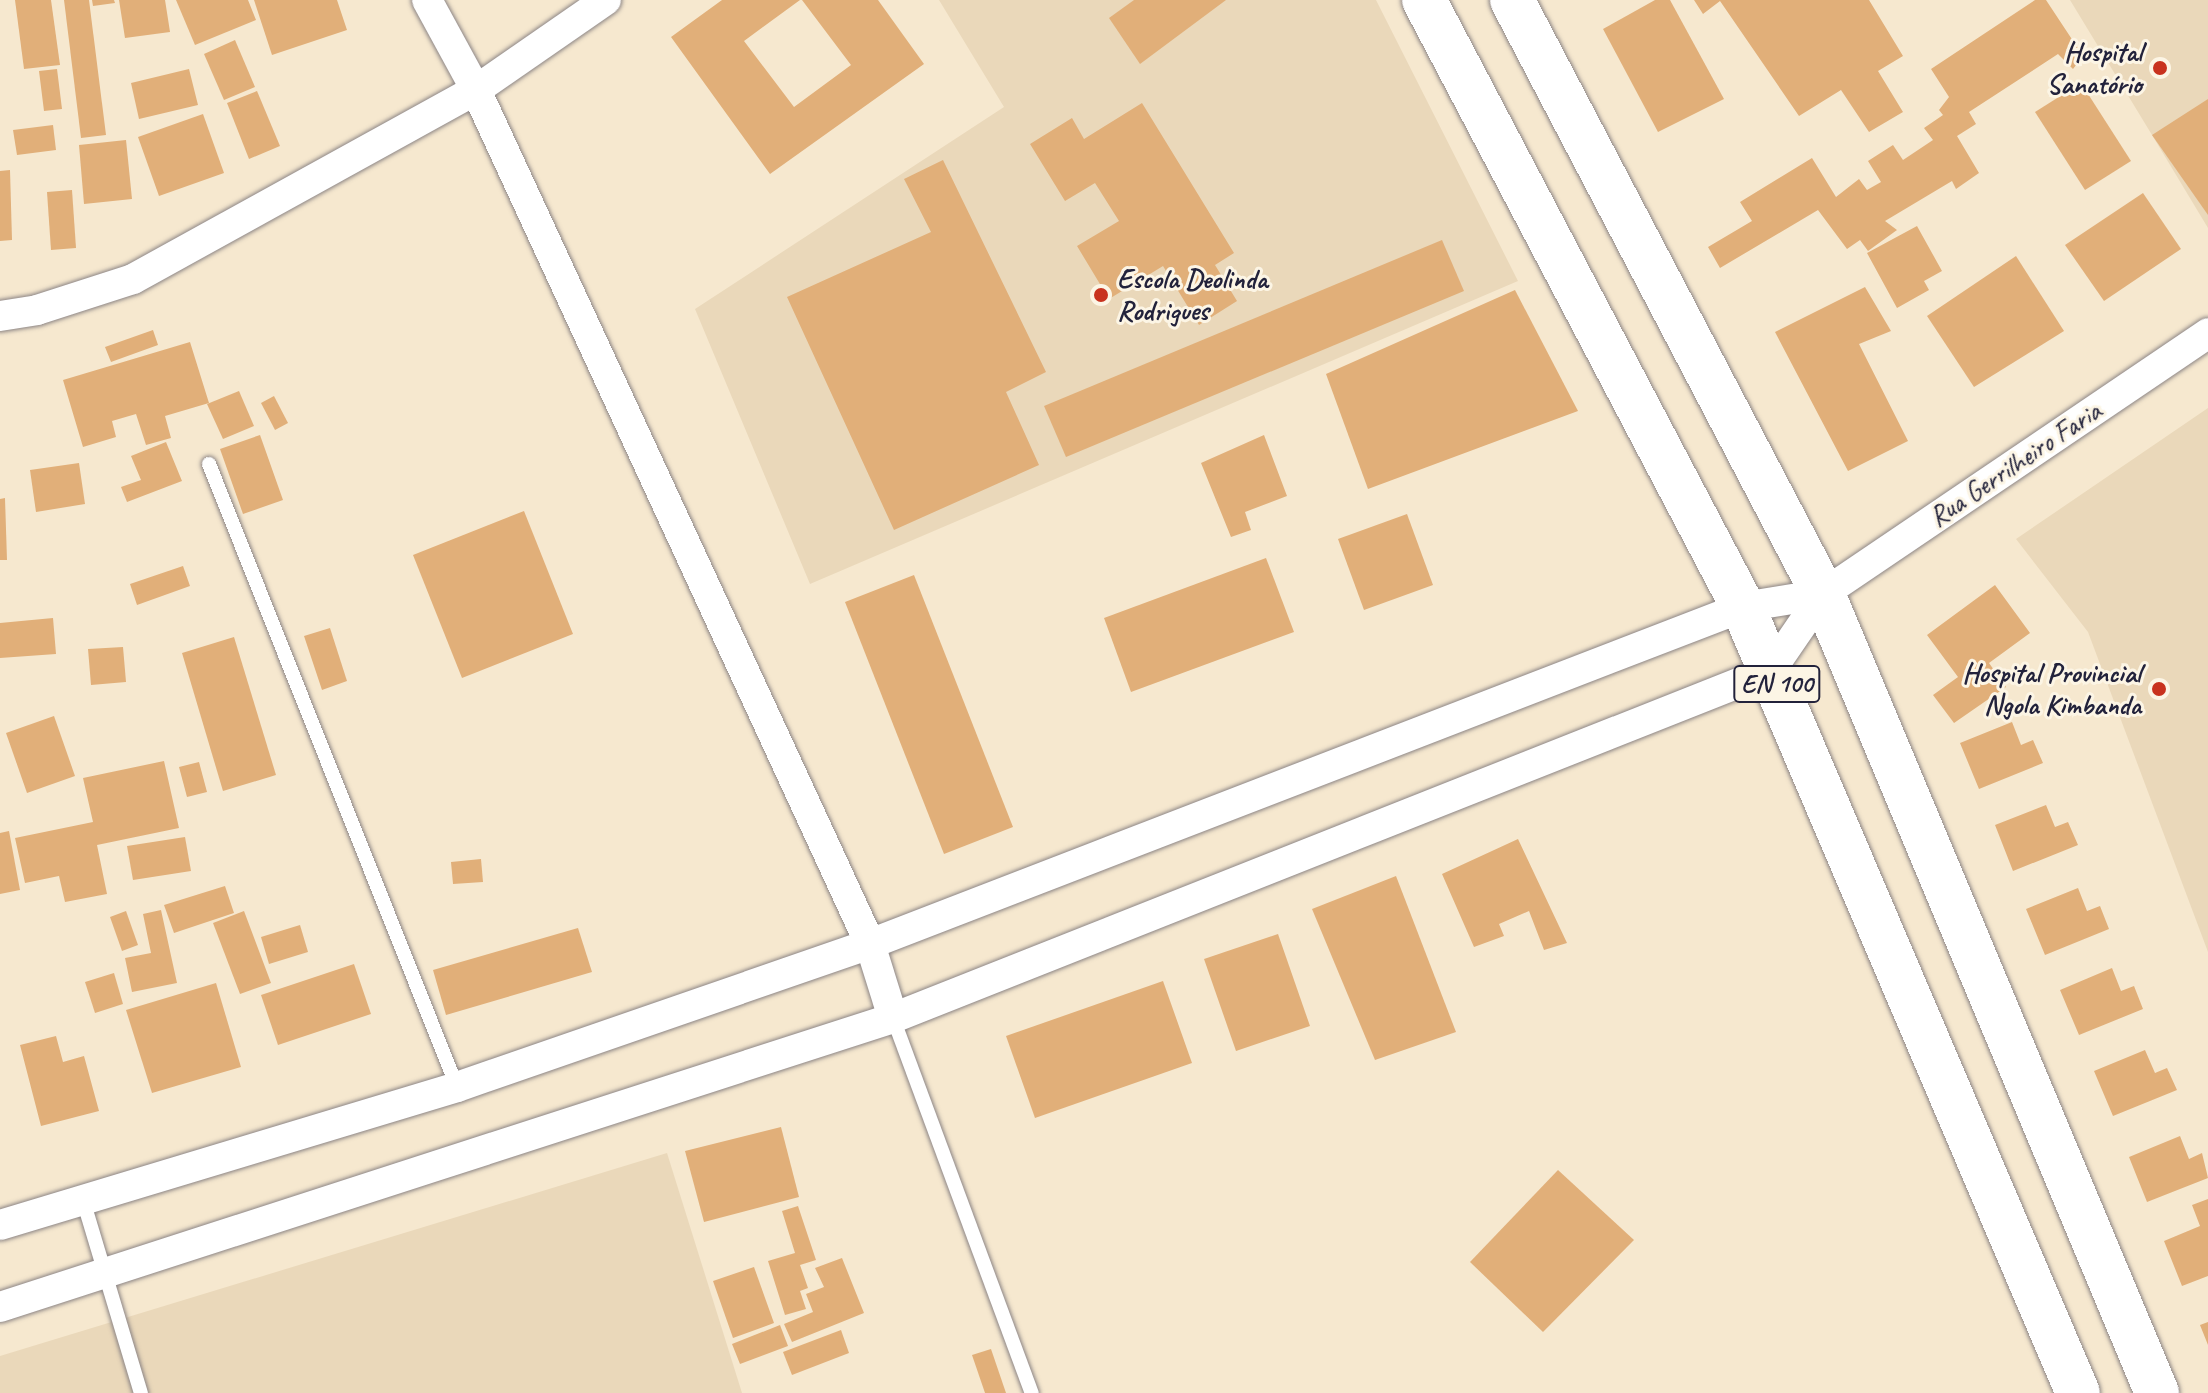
<!DOCTYPE html>
<meta charset="utf-8">
<style>
body{margin:0}
#map{position:relative;width:2208px;height:1393px;overflow:hidden;background:#f6e8cf;font-family:Caveat,sans-serif}
div>[style]{position:absolute}
[style*='--x']{left:calc(var(--x)*1px);top:calc(var(--y)*1px);width:calc(var(--w)*1px);rotate:calc(var(--a)*1deg)}
.built>*{inset:0;background:#ead8ba}
.building>*{inset:0;background:#e1af79}
.roads{filter:drop-shadow(0 0 2px #8c8585) drop-shadow(0 0 2px #8c8585)}
.service>*{height:14px;margin:-7px;padding:0 7px;transform-origin:7px;border-radius:7px;background:#fff}
.minor>*{height:30px;margin:-15px;padding:0 15px;transform-origin:15px;border-radius:15px;background:#fff}
.primary>*{height:44px;margin:-22px;padding:0 22px;transform-origin:22px;border-radius:22px;background:#fff}
.dots>*{width:22px;height:22px;translate:-50% -50%;box-sizing:border-box;border:4px solid #fcf5e5;border-radius:50%}
span{translate:-50% -50%;white-space:nowrap;text-align:center;line-height:1.15;-webkit-text-stroke:6px #fcf5e5;paint-order:stroke}
.shield-label span{padding:2px 6px;background:#fcf5e5;border:2px solid;border-radius:6px;-webkit-text-stroke-width:0}
.shield-label{font-size:26px;color:#22223b;font-weight:700}
.poi-label{font-size:28px;color:#22223b;font-weight:700}
.right{translate:-100% -50%;text-align:right}
.left{translate:0 -50%;text-align:left}
.street-label{font-size:28px;color:#22223b}
</style>
<div id="map">
<div class="built">
<div style="clip-path:polygon(939px 0,1376px 0,1518px 281px,810px 584px,695px 309px,1004px 107px)"></div>
<div style="clip-path:polygon(2070px 0,2208px 0,2208px 228px,2152px 135px)"></div>
<div style="clip-path:polygon(2208px 408px,2208px 952px,2088px 632px,2016px 539px)"></div>
<div style="clip-path:polygon(667px 1153px,742px 1393px,0 1393px,0 1356px)"></div>
</div>
<div class="building">
<div style="clip-path:polygon(15px 0,51px 0,60px 65px,24px 69px)"></div>
<div style="clip-path:polygon(64px 0,89px 0,106px 135px,81px 138px)"></div>
<div style="clip-path:polygon(92px 0,114px 0,115px 3px,93px 6px)"></div>
<div style="clip-path:polygon(119px 0,165px 0,170px 32px,125px 38px)"></div>
<div style="clip-path:polygon(176px 0,248px 0,256px 20px,195px 45px)"></div>
<div style="clip-path:polygon(254px 0,337px 0,347px 30px,272px 55px)"></div>
<div style="clip-path:polygon(722px 0,800px 0,744px 41px,794px 107px,851px 65px,802px 0,878px 0,924px 64px,770px 174px,671px 37px)"></div>
<div style="clip-path:polygon(1134px 0,1226px 0,1140px 64px,1109px 18px)"></div>
<div style="clip-path:polygon(1655px 0,1670px 0,1724px 99px,1658px 132px,1603px 29px)"></div>
<div style="clip-path:polygon(1694px 0,1869px 0,1903px 56px,1878px 71px,1903px 112px,1869px 132px,1841px 90px,1799px 116px,1720px 1px,1703px 14px)"></div>
<div style="clip-path:polygon(2035px 0,2046px 0,2083px 56px,2073px 69px,2058px 54px,1969px 112px,1976px 124px,1957px 136px,1979px 173px,1956px 189px,1952px 181px,1885px 221px,1897px 230px,1868px 251px,1860px 240px,1847px 249px,1818px 210px,1720px 268px,1708px 247px,1752px 221px,1740px 202px,1812px 158px,1836px 197px,1859px 179px,1867px 190px,1881px 182px,1868px 161px,1893px 145px,1903px 160px,1933px 140px,1924px 128px,1943px 115px,1939px 110px,1949px 97px,1931px 69px)"></div>
<div style="clip-path:polygon(235px 40px,255px 87px,224px 100px,204px 54px)"></div>
<div style="clip-path:polygon(57px 69px,62px 109px,44px 111px,39px 71px)"></div>
<div style="clip-path:polygon(189px 69px,198px 105px,139px 119px,131px 83px)"></div>
<div style="clip-path:polygon(2081px 83px,2131px 161px,2085px 190px,2035px 112px)"></div>
<div style="clip-path:polygon(257px 91px,280px 146px,249px 159px,227px 103px)"></div>
<div style="clip-path:polygon(2208px 99px,2208px 215px,2152px 135px)"></div>
<div style="clip-path:polygon(1142px 103px,1234px 253px,1215px 265px,1237px 301px,1199px 325px,1163px 266px,1109px 299px,1077px 246px,1119px 221px,1095px 183px,1065px 201px,1030px 144px,1072px 118px,1084px 139px)"></div>
<div style="clip-path:polygon(203px 114px,224px 173px,159px 196px,138px 137px)"></div>
<div style="clip-path:polygon(53px 125px,56px 150px,17px 155px,13px 130px)"></div>
<div style="clip-path:polygon(126px 140px,132px 199px,84px 204px,79px 145px)"></div>
<div style="clip-path:polygon(943px 160px,1046px 372px,1006px 392px,1039px 465px,894px 530px,787px 297px,931px 232px,904px 179px)"></div>
<div style="clip-path:polygon(10px 170px,12px 240px,0 241px,0 171px)"></div>
<div style="clip-path:polygon(72px 190px,76px 248px,51px 250px,47px 192px)"></div>
<div style="clip-path:polygon(2143px 193px,2181px 249px,2104px 301px,2065px 245px)"></div>
<div style="clip-path:polygon(1917px 226px,1942px 271px,1924px 281px,1929px 290px,1897px 308px,1867px 253px)"></div>
<div style="clip-path:polygon(1442px 240px,1464px 291px,1066px 457px,1044px 406px)"></div>
<div style="clip-path:polygon(2016px 256px,2064px 331px,1974px 387px,1927px 316px)"></div>
<div style="clip-path:polygon(1865px 287px,1891px 331px,1859px 344px,1908px 441px,1848px 471px,1775px 332px)"></div>
<div style="clip-path:polygon(1515px 290px,1578px 411px,1368px 489px,1326px 374px)"></div>
<div style="clip-path:polygon(153px 330px,158px 345px,111px 362px,105px 347px)"></div>
<div style="clip-path:polygon(190px 342px,209px 403px,165px 416px,171px 438px,146px 445px,136px 414px,112px 421px,116px 437px,83px 447px,63px 380px)"></div>
<div style="clip-path:polygon(239px 391px,254px 426px,223px 439px,207px 404px)"></div>
<div style="clip-path:polygon(274px 396px,288px 423px,275px 430px,261px 403px)"></div>
<div style="clip-path:polygon(260px 435px,283px 500px,243px 514px,220px 449px)"></div>
<div style="clip-path:polygon(1264px 435px,1287px 496px,1245px 512px,1251px 530px,1231px 537px,1201px 463px)"></div>
<div style="clip-path:polygon(166px 442px,182px 481px,127px 502px,121px 487px,141px 480px,131px 456px)"></div>
<div style="clip-path:polygon(79px 463px,85px 504px,36px 512px,30px 470px)"></div>
<div style="clip-path:polygon(5px 498px,7px 560px,0 560px,0 499px)"></div>
<div style="clip-path:polygon(524px 511px,573px 634px,462px 678px,413px 555px)"></div>
<div style="clip-path:polygon(1407px 514px,1433px 585px,1364px 610px,1338px 539px)"></div>
<div style="clip-path:polygon(1266px 558px,1294px 632px,1131px 692px,1104px 618px)"></div>
<div style="clip-path:polygon(183px 566px,190px 586px,137px 605px,130px 584px)"></div>
<div style="clip-path:polygon(914px 575px,1013px 827px,944px 854px,845px 602px)"></div>
<div style="clip-path:polygon(1995px 585px,2030px 633px,1989px 663px,2006px 687px,1954px 723px,1933px 695px,1958px 677px,1927px 635px)"></div>
<div style="clip-path:polygon(53px 618px,56px 654px,0 658px,0 623px)"></div>
<div style="clip-path:polygon(330px 628px,347px 681px,322px 690px,304px 636px)"></div>
<div style="clip-path:polygon(234px 637px,276px 775px,223px 791px,182px 653px)"></div>
<div style="clip-path:polygon(123px 647px,126px 682px,91px 685px,88px 649px)"></div>
<div style="clip-path:polygon(54px 716px,75px 776px,27px 793px,6px 733px)"></div>
<div style="clip-path:polygon(2012px 722px,2021px 745px,2033px 740px,2043px 763px,1979px 789px,1960px 743px)"></div>
<div style="clip-path:polygon(164px 761px,179px 828px,97px 845px,107px 894px,65px 902px,59px 876px,25px 883px,15px 838px,93px 822px,83px 778px)"></div>
<div style="clip-path:polygon(199px 762px,207px 792px,187px 797px,179px 767px)"></div>
<div style="clip-path:polygon(2046px 805px,2055px 827px,2068px 822px,2078px 845px,2013px 871px,1995px 825px)"></div>
<div style="clip-path:polygon(9px 831px,20px 890px,0 894px,0 833px)"></div>
<div style="clip-path:polygon(185px 837px,191px 871px,133px 880px,127px 846px)"></div>
<div style="clip-path:polygon(1518px 839px,1567px 943px,1544px 950px,1529px 911px,1499px 924px,1504px 936px,1474px 947px,1442px 874px)"></div>
<div style="clip-path:polygon(481px 859px,483px 882px,453px 884px,451px 862px)"></div>
<div style="clip-path:polygon(1396px 876px,1456px 1032px,1375px 1060px,1312px 909px)"></div>
<div style="clip-path:polygon(225px 886px,234px 913px,174px 933px,164px 905px)"></div>
<div style="clip-path:polygon(2078px 888px,2087px 911px,2100px 906px,2109px 929px,2045px 955px,2026px 909px)"></div>
<div style="clip-path:polygon(161px 910px,177px 983px,132px 992px,125px 958px,151px 953px,143px 914px)"></div>
<div style="clip-path:polygon(126px 911px,138px 945px,122px 951px,110px 917px)"></div>
<div style="clip-path:polygon(244px 911px,271px 983px,240px 994px,213px 923px)"></div>
<div style="clip-path:polygon(300px 925px,308px 952px,269px 964px,261px 937px)"></div>
<div style="clip-path:polygon(578px 928px,592px 972px,446px 1015px,433px 970px)"></div>
<div style="clip-path:polygon(1278px 934px,1310px 1026px,1236px 1051px,1204px 959px)"></div>
<div style="clip-path:polygon(354px 964px,371px 1014px,278px 1045px,261px 995px)"></div>
<div style="clip-path:polygon(2112px 968px,2121px 991px,2134px 986px,2143px 1009px,2079px 1035px,2060px 990px)"></div>
<div style="clip-path:polygon(114px 973px,123px 1004px,95px 1013px,85px 982px)"></div>
<div style="clip-path:polygon(1163px 981px,1192px 1063px,1035px 1118px,1006px 1036px)"></div>
<div style="clip-path:polygon(216px 983px,241px 1067px,152px 1093px,126px 1010px)"></div>
<div style="clip-path:polygon(56px 1036px,63px 1062px,84px 1056px,99px 1111px,41px 1126px,20px 1045px)"></div>
<div style="clip-path:polygon(2145px 1050px,2155px 1073px,2167px 1068px,2177px 1090px,2113px 1116px,2094px 1071px)"></div>
<div style="clip-path:polygon(781px 1127px,799px 1197px,704px 1222px,685px 1151px)"></div>
<div style="clip-path:polygon(2180px 1136px,2189px 1159px,2202px 1153px,2208px 1178px,2147px 1202px,2129px 1157px)"></div>
<div style="clip-path:polygon(1558px 1170px,1634px 1240px,1543px 1332px,1470px 1262px)"></div>
<div style="clip-path:polygon(2208px 1199px,2208px 1276px,2182px 1286px,2164px 1241px,2200px 1226px,2192px 1205px)"></div>
<div style="clip-path:polygon(798px 1206px,816px 1260px,800px 1265px,808px 1288px,800px 1291px,806px 1309px,785px 1315px,768px 1261px,795px 1253px,782px 1211px)"></div>
<div style="clip-path:polygon(842px 1258px,864px 1313px,792px 1342px,784px 1324px,813px 1312px,806px 1294px,824px 1287px,815px 1268px)"></div>
<div style="clip-path:polygon(754px 1267px,774px 1323px,733px 1338px,713px 1281px)"></div>
<div style="clip-path:polygon(2208px 1322px,2208px 1345px,2200px 1325px)"></div>
<div style="clip-path:polygon(780px 1325px,788px 1346px,740px 1364px,732px 1344px)"></div>
<div style="clip-path:polygon(841px 1330px,849px 1353px,792px 1375px,783px 1352px)"></div>
<div style="clip-path:polygon(991px 1349px,1006px 1393px,985px 1393px,972px 1355px)"></div>
</div>
<div class="roads">
<div class="service">
<div style="--x:209;--y:464;--w:671;--a:68.29"></div>
<div style="--x:893;--y:1018;--w:400;--a:69.7"></div>
<div style="--x:83;--y:1200;--w:202;--a:73.3"></div>
</div>
<div class="minor">
<div style="--x:427;--y:0;--w:102;--a:61.4"></div>
<div style="--x:476;--y:90;--w:941;--a:65.23"></div>
<div style="--x:870;--y:944;--w:77;--a:72.7"></div>
<div style="--x:0;--y:316;--w:37;--a:-9"></div>
<div style="--x:37;--y:310;--w:101;--a:-17.9"></div>
<div style="--x:133;--y:279;--w:392;--a:-28.9"></div>
<div style="--x:476;--y:90;--w:158;--a:-34.7"></div>
<div style="--x:0;--y:1225;--w:477;--a:-16.8"></div>
<div style="--x:457;--y:1087;--w:437;--a:-19.1"></div>
<div style="--x:870;--y:944;--w:936;--a:-21.11"></div>
<div style="--x:1743;--y:607;--w:81;--a:-9.2"></div>
<div style="--x:0;--y:1307;--w:939;--a:-17.93"></div>
<div style="--x:893;--y:1018;--w:944;--a:-21.62"></div>
<div style="--x:1771;--y:670;--w:92;--a:-55.6"></div>
<div style="--x:1823;--y:594;--w:465;--a:-34.1"></div>
</div>
<div class="primary">
<div style="--x:1424;--y:0;--w:686;--a:62.28"></div>
<div style="--x:1743;--y:607;--w:854;--a:66.92"></div>
<div style="--x:1512;--y:0;--w:670;--a:62.36"></div>
<div style="--x:1823;--y:594;--w:866;--a:67.31"></div>
</div>
</div>
<div class="dots">
<div style="left:2160px;top:68px;background:#c8321e"></div>
<div style="left:1101px;top:295px;background:#c8321e"></div>
<div style="left:2159px;top:689px;background:#c8321e"></div>
</div>
<div class="shield-label">
<span style="left:1777px;top:684px">EN 100</span>
</div>
<div class="poi-label">
<span class="right" style="left:2142px;top:68px">Hospital<br>Sanatório</span>
<span class="left" style="left:1117px;top:295px">Escola Deolinda<br>Rodrigues</span>
<span class="right" style="left:2141px;top:689px">Hospital Provincial<br>Ngola Kimbanda</span>
</div>
<div class="street-label">
<span style="left:2015px;top:464px;rotate:-34deg">Rua Gerrilheiro Faria</span>
</div>
</div>
